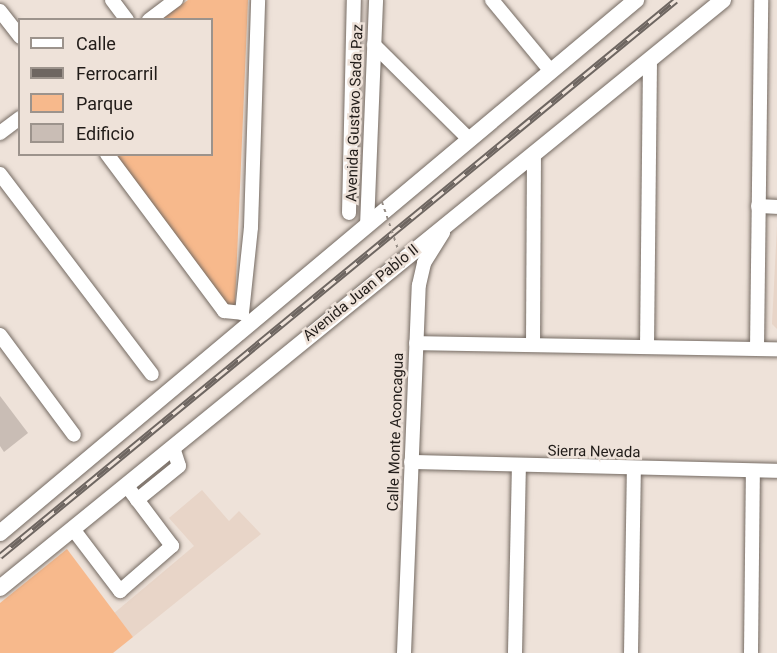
<!DOCTYPE html>
<style>
body{margin:0}
#map{position:relative;width:777px;height:653px;overflow:hidden;background:#eee2d9;font-family:Roboto,sans-serif}
div>[style]{position:absolute}
[style*='--x']{left:calc(var(--x)*1px);top:calc(var(--y)*1px);width:calc(var(--w)*1px);rotate:calc(var(--a)*1deg)}
.built>*{inset:0;background:#e8d5c8}
.green>*{inset:0;background:#f7b98c}
.building>*{inset:0;background:#c9bdb5}
.roads{filter:drop-shadow(0 0 2px #746a62) drop-shadow(0 0 2px #746a62)}
.minor>*{height:14px;margin:-7px;padding:0 7px;transform-origin:7px;border-radius:7px;background:#fff}
.major>*{height:16px;margin:-8px;padding:0 8px;transform-origin:8px;border-radius:8px;background:#fff}
.rail>*{height:7px;margin-top:-3.5px;transform-origin:0;background:repeating-linear-gradient(90deg,#eee2d9 0 14px,#6e6661 0 28px);box-sizing:border-box;border-block:2px solid #6e6661}
.path-bridge>*{height:2px;margin-top:-1px;transform-origin:0;background:repeating-linear-gradient(90deg,#948b84 0 3px,transparent 0 7.5px)}
span{translate:-50% -50%;white-space:nowrap;text-align:center;line-height:1.15;-webkit-text-stroke:5px #eee2d9;paint-order:stroke}
.street-label{font-size:15px;color:#211c19}
.legend{position:absolute;left:18px;top:18px;width:195px;height:138px;box-sizing:border-box;background:#eee2d9;border:2px solid #9c938c;margin:0;padding:8px 10px;list-style:none;font-size:18px;color:#211c19}
.legend li{display:flex;align-items:center;gap:12px;height:30px}
.legend b{width:30px;border:2px solid #9c938c}
</style>
<div id="map">
<div class="built">
<div style="clip-path:polygon(777px 226px,777px 329px,772px 324px)"></div>
<div style="clip-path:polygon(202px 490px,229px 521px,239px 511px,261px 534px,133px 637px,113px 614px,194px 546px,169px 518px)"></div>
</div>
<div class="green">
<div style="clip-path:polygon(188px 0,248px 0,235px 304px,229px 307px,116px 155px,212px 154px,212px 20px,162px 19px)"></div>
<div style="clip-path:polygon(67px 549px,133px 637px,113px 653px,0 653px,0 603px)"></div>
</div>
<div class="building">
<div style="clip-path:polygon(0 396px,28px 433px,4px 452px,0 446px)"></div>
</div>
<div class="roads">
<div class="minor">
<div style="--x:112;--y:0;--w:25;--a:53"></div>
<div style="--x:492;--y:0;--w:91;--a:50.4"></div>
<div style="--x:0;--y:11;--w:33;--a:52"></div>
<div style="--x:149;--y:20;--w:34;--a:-37"></div>
<div style="--x:374;--y:45;--w:134;--a:44.7"></div>
<div style="--x:0;--y:133;--w:25;--a:-37"></div>
<div style="--x:107;--y:154;--w:196;--a:53.3"></div>
<div style="--x:224;--y:311;--w:18;--a:6"></div>
<div style="--x:242;--y:313;--w:86;--a:-84"></div>
<div style="--x:251;--y:227;--w:227;--a:-88.2"></div>
<div style="--x:0;--y:174;--w:251;--a:52.8"></div>
<div style="--x:758;--y:206;--w:19;--a:3"></div>
<div style="--x:349;--y:213;--w:213;--a:-88.7"></div>
<div style="--x:367;--y:226;--w:226;--a:-87.7"></div>
<div style="--x:0;--y:335;--w:124;--a:53.5"></div>
<div style="--x:416;--y:343;--w:361;--a:1"></div>
<div style="--x:533;--y:344;--w:191;--a:-89.7"></div>
<div style="--x:647;--y:347;--w:284;--a:-89.4"></div>
<div style="--x:757;--y:348;--w:348;--a:-89.3"></div>
<div style="--x:411;--y:462;--w:366;--a:1.4"></div>
<div style="--x:137;--y:500;--w:54;--a:-39"></div>
<div style="--x:179;--y:466;--w:20;--a:-108"></div>
<div style="--x:73;--y:529;--w:78;--a:52.8"></div>
<div style="--x:120;--y:591;--w:69;--a:-40.9"></div>
<div style="--x:172;--y:546;--w:76;--a:-127"></div>
<div style="--x:404;--y:653;--w:368;--a:-87.7"></div>
<div style="--x:419;--y:285;--w:23;--a:-77"></div>
<div style="--x:424;--y:263;--w:36;--a:-58"></div>
<div style="--x:515;--y:653;--w:186;--a:-88.8"></div>
<div style="--x:631;--y:653;--w:184;--a:-89.1"></div>
<div style="--x:751;--y:653;--w:182;--a:-89.4"></div>
</div>
<div class="major">
<div style="--x:0;--y:533;--w:830;--a:-39.96"></div>
<div style="--x:0;--y:588;--w:932;--a:-39.12"></div>
</div>
</div>
<div class="rail">
<div style="--x:0;--y:556;--w:875;--a:-39.44"></div>
</div>
<div class="path-bridge">
<div style="--x:382;--y:202;--w:69;--a:71.3"></div>
</div>
<div class="street-label">
<span style="left:355px;top:113px;rotate:-88deg">Avenida Gustavo Sada Paz</span>
<span style="left:361px;top:293px;rotate:-39deg">Avenida Juan Pablo II</span>
<span style="left:396px;top:432px;rotate:-88deg">Calle Monte Aconcagua</span>
<span style="left:594px;top:452px;rotate:1deg">Sierra Nevada</span>
</div>
<ul class="legend">
<li><b style="height:8px;background:#fff"></b>Calle</li>
<li><b style="height:8px;background:#6e6661"></b>Ferrocarril</li>
<li><b style="height:16px;background:#f7b98c"></b>Parque</li>
<li><b style="height:16px;background:#c9bdb5"></b>Edificio</li>
</ul>
</div>
